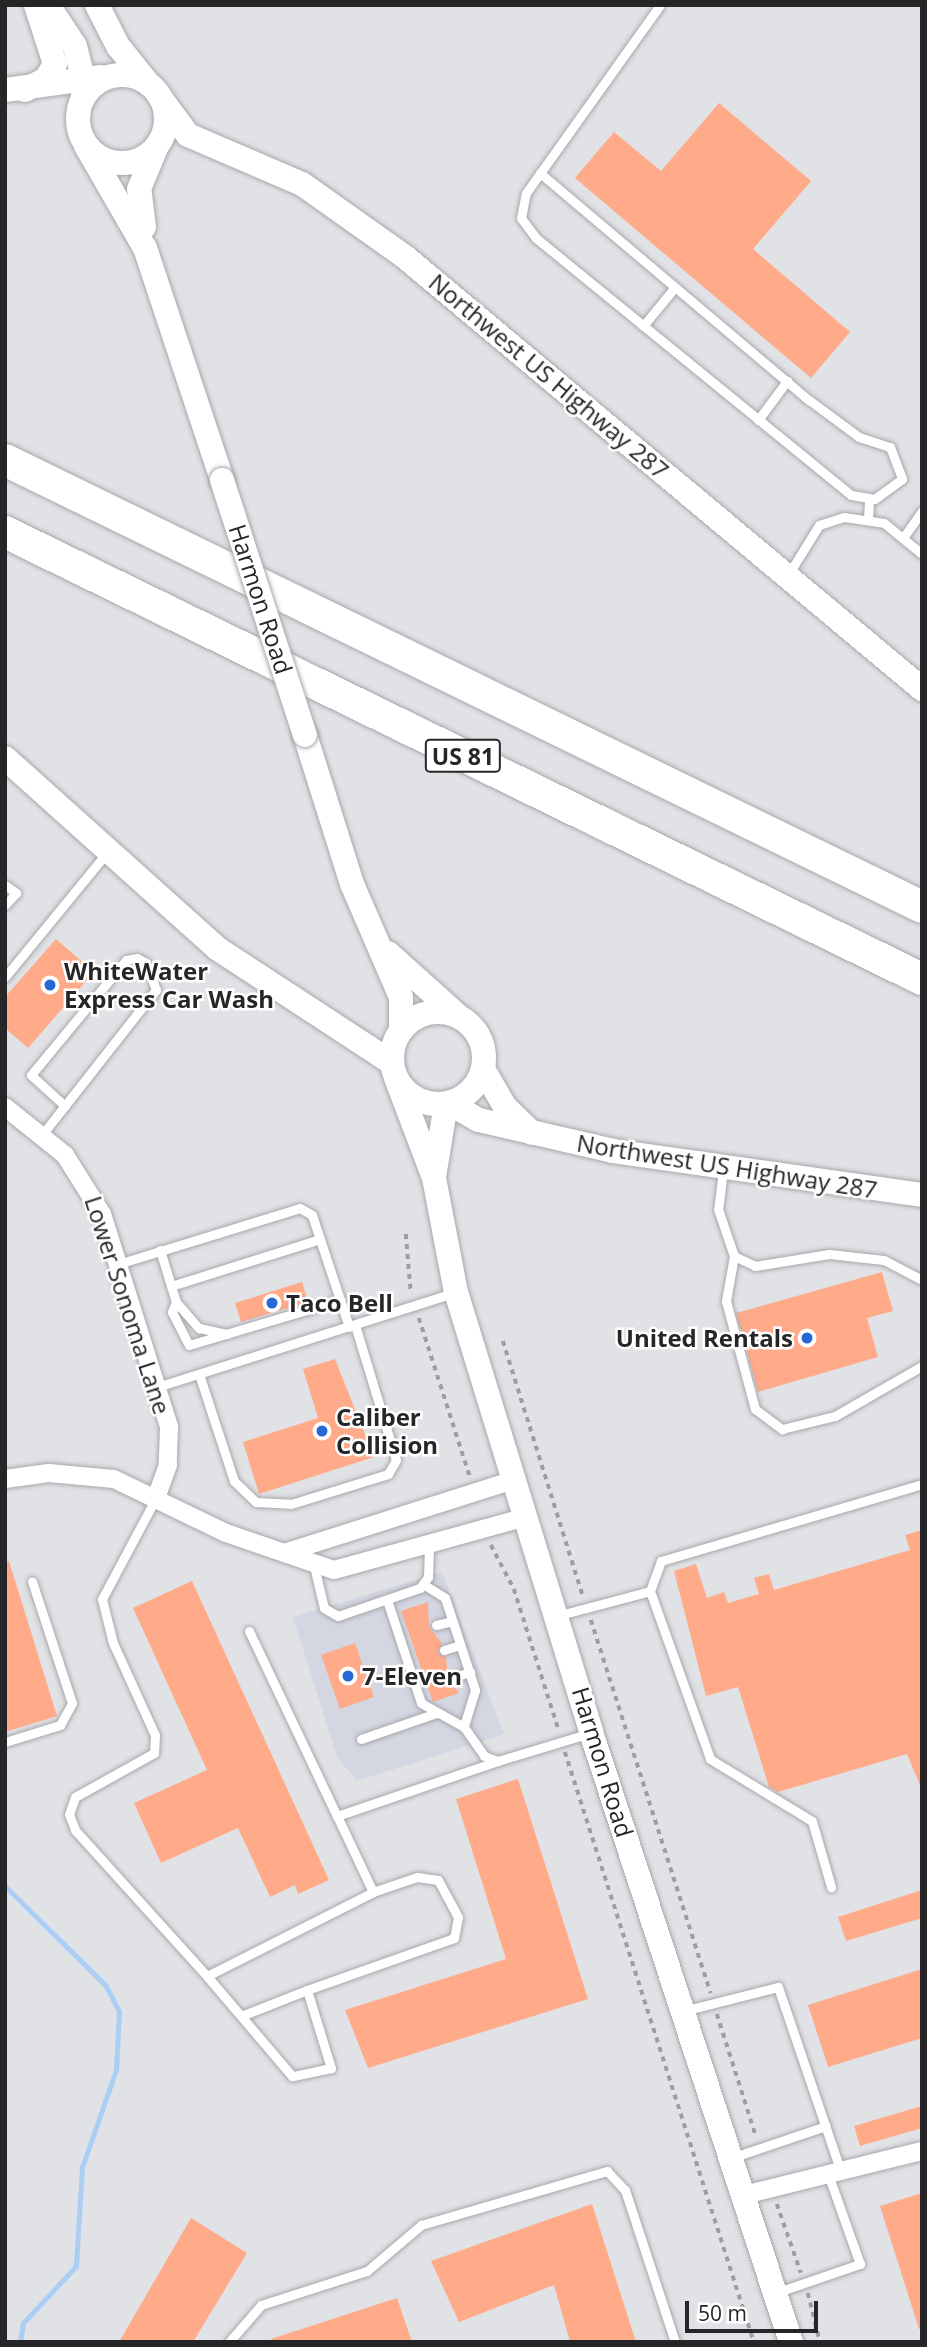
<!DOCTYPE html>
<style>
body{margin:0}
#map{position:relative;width:927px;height:2347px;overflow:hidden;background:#e1e2e6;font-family:"Open Sans",sans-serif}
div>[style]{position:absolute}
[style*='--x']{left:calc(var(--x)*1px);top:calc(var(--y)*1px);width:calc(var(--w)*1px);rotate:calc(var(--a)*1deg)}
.built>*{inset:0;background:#d4d6e2}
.stream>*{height:5px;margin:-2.5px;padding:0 2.5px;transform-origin:2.5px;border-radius:2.5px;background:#abcef5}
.building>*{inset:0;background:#ffaa89}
.path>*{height:3.5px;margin-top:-1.75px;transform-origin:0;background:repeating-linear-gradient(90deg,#9e9ea2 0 5px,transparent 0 10px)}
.roads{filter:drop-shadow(0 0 2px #a7a8ac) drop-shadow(0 0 2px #a7a8ac)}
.service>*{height:9px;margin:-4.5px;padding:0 4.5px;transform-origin:4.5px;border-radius:4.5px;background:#fff}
.minor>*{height:18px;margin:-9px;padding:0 9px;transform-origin:9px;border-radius:9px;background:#fff}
.tertiary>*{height:21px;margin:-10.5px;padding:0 10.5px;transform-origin:10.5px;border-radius:10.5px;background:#fff}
.secondary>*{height:24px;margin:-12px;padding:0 12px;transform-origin:12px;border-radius:12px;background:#fff}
.secondary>.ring{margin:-12px;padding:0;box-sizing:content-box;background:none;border:24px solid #fff;border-radius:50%}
.motorway>*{height:32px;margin:-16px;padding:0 16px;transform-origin:16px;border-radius:16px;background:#fff}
.bridges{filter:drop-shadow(0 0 2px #a7a8ac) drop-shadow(0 0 2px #a7a8ac)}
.secondary-bridge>*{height:24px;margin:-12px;padding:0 12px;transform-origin:12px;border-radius:12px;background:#fff}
.dots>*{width:19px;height:19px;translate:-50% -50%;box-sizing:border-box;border:4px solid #fff;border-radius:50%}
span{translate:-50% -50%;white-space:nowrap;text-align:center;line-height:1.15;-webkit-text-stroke:5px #fff;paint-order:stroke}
.shield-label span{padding:2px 5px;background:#fff;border:2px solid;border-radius:5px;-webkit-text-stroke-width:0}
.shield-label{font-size:23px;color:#262628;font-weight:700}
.street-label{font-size:24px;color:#262628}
.poi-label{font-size:24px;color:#262628;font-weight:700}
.left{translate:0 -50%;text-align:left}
.right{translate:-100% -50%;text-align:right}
.frame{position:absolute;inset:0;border:7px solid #262628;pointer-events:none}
.scale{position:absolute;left:685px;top:2301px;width:133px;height:32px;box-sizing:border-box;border:4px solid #262628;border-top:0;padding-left:9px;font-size:21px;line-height:24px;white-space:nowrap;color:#262628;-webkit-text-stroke:5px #fff;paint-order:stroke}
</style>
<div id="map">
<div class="built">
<div style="clip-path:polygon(442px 1572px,504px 1734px,357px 1781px,337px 1757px,293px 1617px)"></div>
</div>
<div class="stream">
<div style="--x:5;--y:1886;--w:142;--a:44.7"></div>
<div style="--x:106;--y:1986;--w:28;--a:63"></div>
<div style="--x:119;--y:2011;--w:59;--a:92.9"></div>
<div style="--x:116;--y:2070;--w:103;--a:109.3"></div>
<div style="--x:82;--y:2167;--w:99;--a:93.5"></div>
<div style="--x:76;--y:2266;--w:78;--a:132.9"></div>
<div style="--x:23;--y:2323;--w:19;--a:99"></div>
</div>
<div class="building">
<div style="clip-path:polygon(719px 103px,811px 181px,753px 249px,850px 332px,811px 378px,575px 178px,614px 132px,661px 171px)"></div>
<div style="clip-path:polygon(56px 939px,94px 972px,28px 1048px,5px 1028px,5px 997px)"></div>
<div style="clip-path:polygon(882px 1272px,893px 1311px,867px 1318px,878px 1357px,758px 1392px,736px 1313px)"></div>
<div style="clip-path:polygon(302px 1282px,308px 1302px,241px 1322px,235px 1303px)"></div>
<div style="clip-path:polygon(335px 1359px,374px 1457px,259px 1494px,243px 1442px,318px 1418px,303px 1369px)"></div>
<div style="clip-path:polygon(922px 1530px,922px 1790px,907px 1754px,778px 1792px,769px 1787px,738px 1687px,706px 1696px,674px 1571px,696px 1564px,707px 1598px,724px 1592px,728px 1603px,759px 1594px,754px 1578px,769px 1574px,774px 1590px,910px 1550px,905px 1535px)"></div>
<div style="clip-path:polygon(9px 1561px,57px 1716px,5px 1732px,5px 1562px)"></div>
<div style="clip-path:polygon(192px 1581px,329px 1880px,298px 1894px,295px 1885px,270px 1897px,238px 1828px,161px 1863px,134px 1803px,207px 1770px,133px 1608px)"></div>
<div style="clip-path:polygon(428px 1602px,429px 1627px,442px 1643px,438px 1653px,446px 1657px,448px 1680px,459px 1693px,433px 1702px,401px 1611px)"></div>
<div style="clip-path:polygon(355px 1643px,374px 1697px,340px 1709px,321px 1655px)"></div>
<div style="clip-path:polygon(518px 1779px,588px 1999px,368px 2068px,345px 2010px,506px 1959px,456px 1799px)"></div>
<div style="clip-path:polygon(922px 1890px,922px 1918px,846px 1941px,838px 1917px)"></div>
<div style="clip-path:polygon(922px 1969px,922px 2038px,828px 2067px,808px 2005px)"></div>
<div style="clip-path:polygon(922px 2106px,922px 2128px,860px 2146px,854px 2126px)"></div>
<div style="clip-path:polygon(922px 2193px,922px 2328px,919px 2329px,880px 2206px)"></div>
<div style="clip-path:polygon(592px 2204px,636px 2342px,570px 2342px,554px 2285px,459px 2322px,431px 2261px)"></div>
<div style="clip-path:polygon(191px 2218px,247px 2253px,193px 2342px,119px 2342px)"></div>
<div style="clip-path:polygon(397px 2298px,412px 2342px,272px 2342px,271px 2339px)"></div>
</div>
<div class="path">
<div style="--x:406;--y:1234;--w:60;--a:85.2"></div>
<div style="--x:419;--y:1318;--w:167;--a:72.2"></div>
<div style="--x:503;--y:1341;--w:267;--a:72.6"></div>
<div style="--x:491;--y:1545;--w:50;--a:62.4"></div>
<div style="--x:514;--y:1589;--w:149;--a:72.4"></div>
<div style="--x:591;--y:1620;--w:392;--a:72.2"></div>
<div style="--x:565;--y:1752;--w:620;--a:72.24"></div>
<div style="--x:717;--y:2014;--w:128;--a:72.3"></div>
<div style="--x:777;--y:2204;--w:73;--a:70.8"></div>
<div style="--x:808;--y:2293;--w:50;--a:76.2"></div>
</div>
<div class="roads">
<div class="service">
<div style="--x:540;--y:173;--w:352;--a:40.2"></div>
<div style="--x:809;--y:400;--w:62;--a:36.5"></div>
<div style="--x:859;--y:437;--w:33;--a:18"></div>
<div style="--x:890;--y:447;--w:34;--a:69"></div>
<div style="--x:902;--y:479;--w:34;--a:144"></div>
<div style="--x:874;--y:499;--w:23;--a:-170"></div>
<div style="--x:851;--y:495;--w:407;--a:-140.8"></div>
<div style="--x:536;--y:238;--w:25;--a:-127"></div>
<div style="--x:521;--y:218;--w:25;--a:-79"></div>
<div style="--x:526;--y:193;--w:231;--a:-54.5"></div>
<div style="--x:643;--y:326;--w:50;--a:-50.6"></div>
<div style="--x:758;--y:420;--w:49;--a:-53.4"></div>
<div style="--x:868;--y:520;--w:22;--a:-87"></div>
<div style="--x:903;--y:538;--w:33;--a:-55"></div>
<div style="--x:788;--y:575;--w:59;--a:-58.2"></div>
<div style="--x:819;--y:525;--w:26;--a:-18"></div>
<div style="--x:844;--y:517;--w:40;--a:8.5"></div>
<div style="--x:884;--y:523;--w:49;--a:39.2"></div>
<div style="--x:5;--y:885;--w:14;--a:36"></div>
<div style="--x:16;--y:893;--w:16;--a:133"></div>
<div style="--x:5;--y:977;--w:163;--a:-50.7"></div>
<div style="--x:41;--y:1136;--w:186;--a:-51.8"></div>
<div style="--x:156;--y:990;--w:29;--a:-110"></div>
<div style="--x:146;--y:963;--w:10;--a:-151"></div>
<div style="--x:137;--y:958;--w:11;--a:170"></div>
<div style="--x:126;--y:960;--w:149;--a:129.6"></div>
<div style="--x:31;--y:1075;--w:46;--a:42.4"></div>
<div style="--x:723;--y:1170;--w:39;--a:97"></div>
<div style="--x:718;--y:1209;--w:50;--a:71.2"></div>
<div style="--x:734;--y:1256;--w:23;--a:25"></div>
<div style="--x:755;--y:1266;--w:75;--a:-9.2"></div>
<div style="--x:829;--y:1254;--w:55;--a:6.2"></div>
<div style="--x:884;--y:1260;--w:43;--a:27.8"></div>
<div style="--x:160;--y:1250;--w:54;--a:72.9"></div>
<div style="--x:176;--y:1302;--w:11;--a:112"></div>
<div style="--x:172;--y:1312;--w:37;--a:63"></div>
<div style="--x:189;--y:1345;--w:158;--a:-16.6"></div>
<div style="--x:734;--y:1256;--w:46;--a:100.1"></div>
<div style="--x:726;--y:1301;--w:112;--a:75"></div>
<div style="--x:755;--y:1409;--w:34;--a:37"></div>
<div style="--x:782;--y:1429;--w:55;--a:-13.8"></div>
<div style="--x:835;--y:1416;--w:100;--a:-29.9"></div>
<div style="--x:118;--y:1264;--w:190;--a:-17.1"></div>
<div style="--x:300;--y:1208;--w:14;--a:30"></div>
<div style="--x:312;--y:1215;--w:118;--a:71.7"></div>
<div style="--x:171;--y:1286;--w:156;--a:-17.5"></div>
<div style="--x:176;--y:1302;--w:35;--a:49"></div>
<div style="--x:199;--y:1328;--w:29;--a:12"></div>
<div style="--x:199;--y:1374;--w:113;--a:71.9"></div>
<div style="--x:234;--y:1481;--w:30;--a:44"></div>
<div style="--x:256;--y:1502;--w:35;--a:3"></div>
<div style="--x:291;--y:1504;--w:102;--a:-17.2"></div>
<div style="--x:388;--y:1474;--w:16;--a:-60"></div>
<div style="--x:396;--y:1460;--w:141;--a:-106.9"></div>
<div style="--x:157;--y:1387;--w:312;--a:-17.6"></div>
<div style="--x:157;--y:1496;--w:117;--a:118.1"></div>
<div style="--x:102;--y:1599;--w:45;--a:76"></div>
<div style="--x:113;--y:1643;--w:101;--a:65.5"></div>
<div style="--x:155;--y:1735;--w:18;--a:93"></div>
<div style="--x:154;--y:1753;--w:90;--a:150.9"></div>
<div style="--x:75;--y:1797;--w:18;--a:109"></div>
<div style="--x:69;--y:1814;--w:17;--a:69"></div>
<div style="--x:75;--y:1830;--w:197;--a:47.9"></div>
<div style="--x:313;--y:1562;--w:47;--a:76.6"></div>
<div style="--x:324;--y:1608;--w:16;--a:30"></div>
<div style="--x:338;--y:1616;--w:87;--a:-18.9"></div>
<div style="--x:420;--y:1588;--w:14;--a:-54"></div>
<div style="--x:428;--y:1577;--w:34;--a:-88"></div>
<div style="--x:423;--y:1584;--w:26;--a:32"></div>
<div style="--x:445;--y:1598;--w:97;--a:71.9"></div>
<div style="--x:475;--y:1690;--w:39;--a:107"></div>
<div style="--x:650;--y:1591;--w:178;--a:70.3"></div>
<div style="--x:710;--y:1759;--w:119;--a:31.3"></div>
<div style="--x:812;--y:1821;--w:69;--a:73.9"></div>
<div style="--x:387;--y:1600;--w:108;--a:71.7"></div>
<div style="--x:421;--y:1703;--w:49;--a:29.2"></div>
<div style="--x:464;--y:1727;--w:35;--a:55"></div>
<div style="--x:484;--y:1756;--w:15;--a:20"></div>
<div style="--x:498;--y:1761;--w:96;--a:-16.9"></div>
<div style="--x:560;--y:1615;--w:93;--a:-14.9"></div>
<div style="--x:650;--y:1591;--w:32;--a:-70"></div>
<div style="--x:661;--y:1561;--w:272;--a:-16.4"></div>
<div style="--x:436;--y:1625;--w:17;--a:-13"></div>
<div style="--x:249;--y:1631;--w:205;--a:64.6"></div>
<div style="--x:337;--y:1816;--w:170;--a:-18.9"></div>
<div style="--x:444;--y:1650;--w:17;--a:-17"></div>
<div style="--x:454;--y:1677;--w:17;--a:-17"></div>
<div style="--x:361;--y:1739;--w:79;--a:-19.1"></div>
<div style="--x:5;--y:1742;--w:58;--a:-17.2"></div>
<div style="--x:60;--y:1725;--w:25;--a:-61"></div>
<div style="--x:72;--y:1703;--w:128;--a:-108.2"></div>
<div style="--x:307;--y:1990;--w:156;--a:-19.5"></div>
<div style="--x:454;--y:1938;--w:21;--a:-79"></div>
<div style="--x:458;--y:1917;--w:42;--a:-118.4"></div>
<div style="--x:438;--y:1880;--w:21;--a:-172"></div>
<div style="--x:417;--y:1877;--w:46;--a:161.2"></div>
<div style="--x:683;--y:2011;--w:98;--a:-14.2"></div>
<div style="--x:778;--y:1987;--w:195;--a:71.2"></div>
<div style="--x:241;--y:2016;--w:71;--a:-21.5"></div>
<div style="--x:307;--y:1990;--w:82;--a:72.9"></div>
<div style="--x:331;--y:2068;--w:40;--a:168"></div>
<div style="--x:292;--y:2076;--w:131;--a:-130.4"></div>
<div style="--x:207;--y:1976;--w:186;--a:-26.8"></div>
<div style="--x:373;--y:1892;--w:84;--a:-115.3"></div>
<div style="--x:731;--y:2158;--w:100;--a:-18.6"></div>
<div style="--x:778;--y:2292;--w:87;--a:-18.9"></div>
<div style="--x:860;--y:2264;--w:92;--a:-109.6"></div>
<div style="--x:229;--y:2342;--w:49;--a:-49.1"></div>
<div style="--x:261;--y:2305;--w:111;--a:-17.8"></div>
<div style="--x:367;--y:2271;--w:71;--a:-40.4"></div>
<div style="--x:421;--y:2225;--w:194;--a:-16.2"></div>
<div style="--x:607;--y:2171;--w:26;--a:47"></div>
<div style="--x:625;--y:2190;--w:160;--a:71.8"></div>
</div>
<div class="minor">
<div style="--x:5;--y:1107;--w:77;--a:38.7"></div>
<div style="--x:65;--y:1155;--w:70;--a:57.9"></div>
<div style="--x:102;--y:1214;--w:223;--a:72.5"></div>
<div style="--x:169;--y:1427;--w:38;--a:92"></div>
<div style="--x:168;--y:1465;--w:32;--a:110"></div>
<div style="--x:5;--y:1479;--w:44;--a:-7.8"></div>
<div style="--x:49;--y:1473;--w:65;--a:5.3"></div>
<div style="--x:114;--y:1479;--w:124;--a:25.7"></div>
<div style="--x:226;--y:1533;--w:114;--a:18.9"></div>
<div style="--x:334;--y:1570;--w:199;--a:-15.4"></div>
<div style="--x:287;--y:1552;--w:238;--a:-17.6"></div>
<div style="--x:740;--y:2196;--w:187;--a:-13.9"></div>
</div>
<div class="tertiary">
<div style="--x:79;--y:105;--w:24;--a:-78"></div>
</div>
<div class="secondary">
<div style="--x:97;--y:5;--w:46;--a:62.9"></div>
<div style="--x:118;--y:46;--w:45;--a:51.3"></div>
<div style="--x:50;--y:8;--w:45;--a:56.7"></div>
<div style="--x:75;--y:46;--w:37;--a:76"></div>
<div class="ring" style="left:78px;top:75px;width:64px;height:64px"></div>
<div style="--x:5;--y:90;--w:97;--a:-7.7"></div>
<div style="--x:25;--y:90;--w:24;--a:-28"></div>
<div style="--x:46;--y:79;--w:17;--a:-59"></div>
<div style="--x:55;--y:64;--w:62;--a:-107.9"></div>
<div style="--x:160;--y:97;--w:47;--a:53.6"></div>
<div style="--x:188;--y:135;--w:124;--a:23.3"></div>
<div style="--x:302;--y:184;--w:126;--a:35.3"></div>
<div style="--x:405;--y:257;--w:674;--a:39.88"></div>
<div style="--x:86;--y:146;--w:118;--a:60"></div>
<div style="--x:145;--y:248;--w:244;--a:71.6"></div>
<div style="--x:144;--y:227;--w:38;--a:-97"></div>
<div style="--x:139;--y:189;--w:44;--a:-67.5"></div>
<div style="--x:305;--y:735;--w:156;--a:72.5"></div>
<div style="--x:352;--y:884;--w:123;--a:66.6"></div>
<div style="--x:401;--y:997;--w:33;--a:90"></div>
<div style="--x:5;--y:758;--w:286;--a:41.9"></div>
<div style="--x:218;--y:949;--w:208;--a:33.2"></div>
<div style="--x:388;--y:953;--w:93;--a:41.9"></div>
<div class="ring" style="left:392px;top:1012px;width:68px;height:68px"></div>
<div style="--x:483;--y:1069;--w:44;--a:59.9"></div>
<div style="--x:505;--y:1107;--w:37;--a:44"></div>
<div style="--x:396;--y:1078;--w:107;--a:69.2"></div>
<div style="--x:434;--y:1178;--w:116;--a:79.1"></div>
<div style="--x:456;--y:1292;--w:460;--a:72.9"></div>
<div style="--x:591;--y:1732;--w:642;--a:71.85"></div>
<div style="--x:449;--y:1103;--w:34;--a:30"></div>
<div style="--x:479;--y:1120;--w:138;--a:13"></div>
<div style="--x:613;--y:1151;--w:312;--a:8.1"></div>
<div style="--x:434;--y:1177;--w:74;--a:-80.7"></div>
</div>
<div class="motorway">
<div style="--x:5;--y:460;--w:1020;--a:25.99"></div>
<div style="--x:5;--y:532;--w:1020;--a:25.99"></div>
</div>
</div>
<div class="bridges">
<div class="secondary-bridge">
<div style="--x:222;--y:480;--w:268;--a:72"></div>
</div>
</div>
<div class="dots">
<div style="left:50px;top:985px;background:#2669d5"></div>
<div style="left:272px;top:1303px;background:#2669d5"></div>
<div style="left:807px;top:1338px;background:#2669d5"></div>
<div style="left:322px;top:1431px;background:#2669d5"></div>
<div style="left:348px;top:1676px;background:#2669d5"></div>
</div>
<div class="shield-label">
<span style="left:463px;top:756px">US 81</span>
</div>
<div class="street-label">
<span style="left:549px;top:376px;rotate:40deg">Northwest US Highway 287</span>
<span style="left:261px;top:599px;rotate:72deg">Harmon Road</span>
<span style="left:727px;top:1166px;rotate:9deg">Northwest US Highway 287</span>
<span style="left:128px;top:1305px;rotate:72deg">Lower Sonoma Lane</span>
<span style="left:603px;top:1762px;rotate:73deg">Harmon Road</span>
</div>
<div class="poi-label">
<span class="left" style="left:64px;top:985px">WhiteWater<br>Express Car Wash</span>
<span class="left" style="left:286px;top:1303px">Taco Bell</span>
<span class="right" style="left:793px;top:1338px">United Rentals</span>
<span class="left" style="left:336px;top:1431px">Caliber<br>Collision</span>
<span class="left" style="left:362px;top:1676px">7-Eleven</span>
</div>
<div class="frame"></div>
<div class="scale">50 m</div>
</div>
